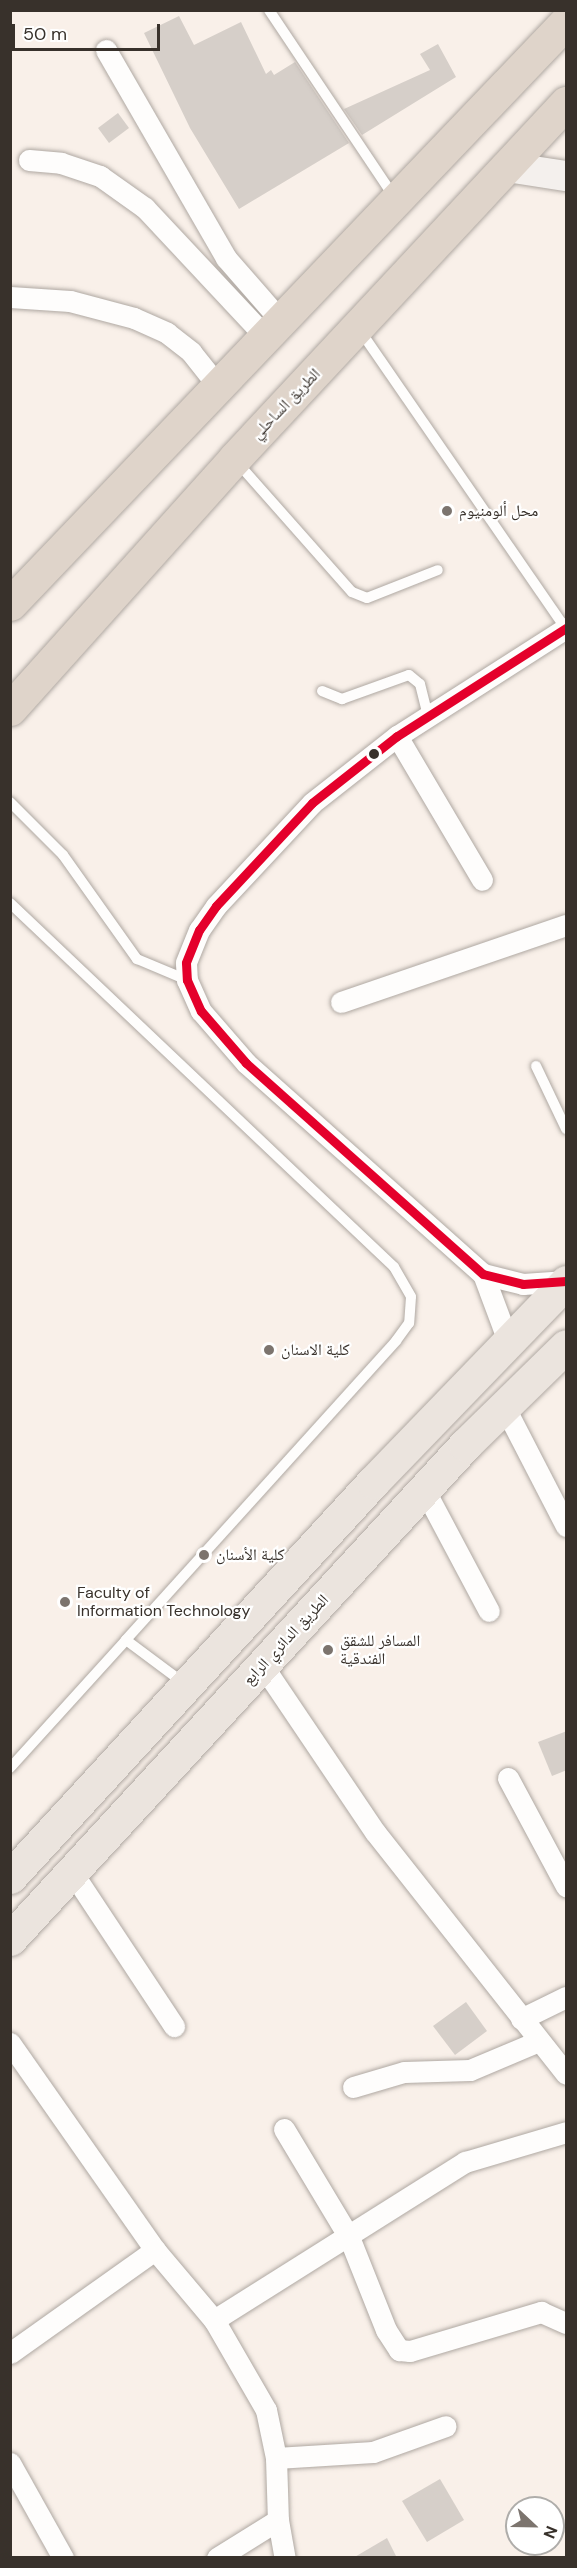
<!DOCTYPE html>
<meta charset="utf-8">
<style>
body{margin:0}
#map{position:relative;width:577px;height:2568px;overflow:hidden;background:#f9f0e9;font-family:"DM Sans","Noto Naskh Arabic",sans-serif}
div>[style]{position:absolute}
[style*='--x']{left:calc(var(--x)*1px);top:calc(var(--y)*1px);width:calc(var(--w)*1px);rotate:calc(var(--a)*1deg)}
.building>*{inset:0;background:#d6cfc9}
.roads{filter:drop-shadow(0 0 2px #afa8a2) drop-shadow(0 0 2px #afa8a2)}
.lane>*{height:10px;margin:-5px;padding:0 5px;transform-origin:5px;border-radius:5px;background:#fefdfc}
.street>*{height:21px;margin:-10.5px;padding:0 10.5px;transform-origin:10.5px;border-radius:10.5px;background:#fefdfc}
.secondary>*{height:30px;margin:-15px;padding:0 15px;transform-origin:15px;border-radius:15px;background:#f4f0ed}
.primary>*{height:33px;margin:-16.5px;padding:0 16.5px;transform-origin:16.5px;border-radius:16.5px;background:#ebe4de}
.highway>*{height:33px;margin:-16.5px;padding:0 16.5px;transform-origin:16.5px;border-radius:16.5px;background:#dfd4ca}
.bus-1>*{height:9px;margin:-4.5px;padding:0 4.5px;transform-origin:4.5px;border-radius:4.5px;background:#e4002b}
.dots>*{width:16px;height:16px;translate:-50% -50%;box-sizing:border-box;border:3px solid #fff;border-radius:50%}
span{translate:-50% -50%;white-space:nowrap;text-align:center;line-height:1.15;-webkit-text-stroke:4.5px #fff;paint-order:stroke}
.street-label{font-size:16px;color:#38312b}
.poi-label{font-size:16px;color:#38312b}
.left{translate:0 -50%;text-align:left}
.frame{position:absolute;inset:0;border:12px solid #38312b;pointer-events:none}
.north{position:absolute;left:505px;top:2496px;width:60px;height:60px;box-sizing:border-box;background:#fff;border:2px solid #afadaa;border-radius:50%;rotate:112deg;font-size:16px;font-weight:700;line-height:24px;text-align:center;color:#38312b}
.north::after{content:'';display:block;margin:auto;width:21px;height:27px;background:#7c746e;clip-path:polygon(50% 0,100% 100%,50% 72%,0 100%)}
.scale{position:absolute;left:12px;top:24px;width:148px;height:27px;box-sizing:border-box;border:3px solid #38312b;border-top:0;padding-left:8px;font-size:18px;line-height:21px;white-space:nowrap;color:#38312b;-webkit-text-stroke:4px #fff;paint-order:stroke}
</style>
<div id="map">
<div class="building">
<div style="clip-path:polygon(179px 16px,194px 45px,241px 22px,266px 74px,271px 70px,274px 75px,295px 62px,349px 143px,239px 209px,190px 128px,144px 33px)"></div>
<div style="clip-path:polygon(438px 44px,456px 77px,362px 135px,344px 109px,430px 70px,420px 54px)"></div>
<div style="clip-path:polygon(118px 113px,129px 128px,109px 143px,98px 128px)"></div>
<div style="clip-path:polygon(567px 1731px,567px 1770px,552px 1776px,538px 1742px)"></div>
<div style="clip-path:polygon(466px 2002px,487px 2031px,455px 2055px,433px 2026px)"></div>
<div style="clip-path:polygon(440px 2479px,464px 2520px,427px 2542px,402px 2501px)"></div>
<div style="clip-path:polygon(387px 2538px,397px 2558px,353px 2558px)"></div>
</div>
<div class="roads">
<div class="lane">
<div style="--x:269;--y:10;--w:225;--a:56.2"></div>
<div style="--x:359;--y:329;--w:364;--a:55.4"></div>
<div style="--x:236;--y:461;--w:175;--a:48.5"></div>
<div style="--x:352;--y:592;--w:16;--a:22"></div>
<div style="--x:367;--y:598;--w:76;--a:-21.5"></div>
<div style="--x:322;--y:691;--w:22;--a:22"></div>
<div style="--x:342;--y:699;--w:71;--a:-19.7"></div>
<div style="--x:409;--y:675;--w:14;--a:39"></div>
<div style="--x:420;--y:684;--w:32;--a:76"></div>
<div style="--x:10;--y:802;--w:75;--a:45"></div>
<div style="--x:63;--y:855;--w:128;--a:54.6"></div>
<div style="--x:137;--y:959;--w:54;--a:22.8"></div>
<div style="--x:10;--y:903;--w:529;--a:43.47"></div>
<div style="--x:394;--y:1267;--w:34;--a:60"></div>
<div style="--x:411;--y:1297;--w:26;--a:94"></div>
<div style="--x:409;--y:1323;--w:22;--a:126"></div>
<div style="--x:396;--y:1341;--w:403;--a:132.1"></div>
<div style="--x:536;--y:1066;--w:70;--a:64.5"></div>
<div style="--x:10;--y:1768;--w:173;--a:-47.8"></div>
<div style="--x:126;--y:1640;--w:74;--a:36.7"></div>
</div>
<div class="street">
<div style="--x:106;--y:50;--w:240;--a:60"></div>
<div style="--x:226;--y:258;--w:82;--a:48.9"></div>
<div style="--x:29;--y:160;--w:32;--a:5"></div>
<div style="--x:61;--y:163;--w:41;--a:18.4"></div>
<div style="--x:100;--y:176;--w:55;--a:35.4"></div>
<div style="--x:145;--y:208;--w:174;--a:46.9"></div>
<div style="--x:10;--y:297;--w:60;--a:3.8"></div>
<div style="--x:70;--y:301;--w:66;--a:14.9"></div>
<div style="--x:134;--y:318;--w:36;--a:24"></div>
<div style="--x:167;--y:333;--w:31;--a:38"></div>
<div style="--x:191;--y:352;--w:43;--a:51.5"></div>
<div style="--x:566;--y:628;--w:201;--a:147.4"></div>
<div style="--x:397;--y:736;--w:108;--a:141.8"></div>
<div style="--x:312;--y:803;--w:141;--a:133"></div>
<div style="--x:216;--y:906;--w:29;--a:125"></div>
<div style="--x:199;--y:930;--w:35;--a:112"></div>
<div style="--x:186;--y:963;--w:17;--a:87"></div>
<div style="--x:187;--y:980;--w:34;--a:66"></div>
<div style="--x:201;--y:1011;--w:69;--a:49.1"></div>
<div style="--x:246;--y:1063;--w:317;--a:41.7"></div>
<div style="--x:483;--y:1274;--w:41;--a:14"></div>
<div style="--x:523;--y:1284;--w:43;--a:-4"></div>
<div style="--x:397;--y:736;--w:167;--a:59.4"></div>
<div style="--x:341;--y:1002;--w:238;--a:-18.9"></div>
<div style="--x:483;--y:1274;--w:72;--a:69.5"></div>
<div style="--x:504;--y:1406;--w:135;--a:62.7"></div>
<div style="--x:424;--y:1489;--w:138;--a:62"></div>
<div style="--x:263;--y:1666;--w:200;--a:56"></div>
<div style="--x:375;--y:1832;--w:308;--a:51.7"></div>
<div style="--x:508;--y:1778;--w:123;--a:61.8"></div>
<div style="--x:72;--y:1872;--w:185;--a:56.5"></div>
<div style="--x:521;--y:2019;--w:50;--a:-26.1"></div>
<div style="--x:10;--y:2043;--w:253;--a:55"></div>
<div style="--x:155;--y:2250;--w:92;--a:49.9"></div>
<div style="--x:214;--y:2320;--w:104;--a:60"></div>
<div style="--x:266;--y:2410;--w:49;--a:78.2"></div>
<div style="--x:276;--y:2458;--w:62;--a:88.2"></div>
<div style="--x:278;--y:2520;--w:39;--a:80"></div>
<div style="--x:353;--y:2087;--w:53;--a:-16.4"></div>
<div style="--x:404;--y:2072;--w:66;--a:-1.7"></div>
<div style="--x:470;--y:2070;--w:75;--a:-22.8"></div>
<div style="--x:284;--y:2129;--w:126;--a:59"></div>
<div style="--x:349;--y:2237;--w:100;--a:68.3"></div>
<div style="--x:386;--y:2330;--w:24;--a:57"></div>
<div style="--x:399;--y:2350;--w:11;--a:5"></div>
<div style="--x:410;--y:2351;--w:137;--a:-16.6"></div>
<div style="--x:541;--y:2312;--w:27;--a:24"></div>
<div style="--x:214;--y:2320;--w:297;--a:-32.2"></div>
<div style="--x:465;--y:2162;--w:105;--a:-16.5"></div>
<div style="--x:10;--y:2353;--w:178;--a:-35.4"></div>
<div style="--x:276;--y:2458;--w:97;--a:-3.5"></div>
<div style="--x:373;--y:2452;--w:77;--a:-19.6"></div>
<div style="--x:10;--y:2463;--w:109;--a:60.8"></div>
<div style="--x:217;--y:2558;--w:72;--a:-31.9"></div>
</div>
<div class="secondary">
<div style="--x:507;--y:167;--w:60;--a:8.7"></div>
</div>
<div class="primary">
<div style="--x:10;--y:1877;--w:536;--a:-47.42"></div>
<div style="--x:373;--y:1482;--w:278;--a:-46"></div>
<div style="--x:10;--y:1939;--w:672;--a:-47.35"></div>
<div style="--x:465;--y:1445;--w:141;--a:-44.4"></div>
</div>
<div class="highway">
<div style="--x:10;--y:604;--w:805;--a:-46.31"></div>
<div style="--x:10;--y:709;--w:336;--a:-48.1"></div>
<div style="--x:234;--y:459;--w:487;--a:-47"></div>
</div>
</div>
<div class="bus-1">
<div style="--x:566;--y:628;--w:201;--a:147.4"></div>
<div style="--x:397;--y:736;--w:108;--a:141.8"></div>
<div style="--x:312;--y:803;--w:141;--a:133"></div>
<div style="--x:216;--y:906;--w:29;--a:125"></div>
<div style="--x:199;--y:930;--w:35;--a:112"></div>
<div style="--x:186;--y:963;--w:17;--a:87"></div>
<div style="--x:187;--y:980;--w:34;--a:66"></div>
<div style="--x:201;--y:1011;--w:69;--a:49.1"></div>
<div style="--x:246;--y:1063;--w:317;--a:41.7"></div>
<div style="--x:483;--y:1274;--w:41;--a:14"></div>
<div style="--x:523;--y:1284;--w:43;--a:-4"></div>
</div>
<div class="dots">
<div style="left:447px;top:511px;background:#7c746e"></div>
<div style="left:374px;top:754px;background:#38312b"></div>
<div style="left:269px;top:1350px;background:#7c746e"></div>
<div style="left:204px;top:1555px;background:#7c746e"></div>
<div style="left:65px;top:1602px;background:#7c746e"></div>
<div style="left:328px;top:1650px;background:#7c746e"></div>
</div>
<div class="street-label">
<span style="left:286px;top:404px;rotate:-46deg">الطريق الساحلي</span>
<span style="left:286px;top:1640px;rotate:-47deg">الطريق الدائري الرابع</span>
</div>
<div class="poi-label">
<span class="left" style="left:459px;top:511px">محل ألومنيوم</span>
<span class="left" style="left:281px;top:1350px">كلية الاسنان</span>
<span class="left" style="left:216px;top:1555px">كلية الأسنان</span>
<span class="left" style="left:77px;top:1602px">Faculty of<br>Information Technology</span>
<span class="left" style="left:340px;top:1650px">المسافر للشقق<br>الفندقية</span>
</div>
<div class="frame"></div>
<div class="north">N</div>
<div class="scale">50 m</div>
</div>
